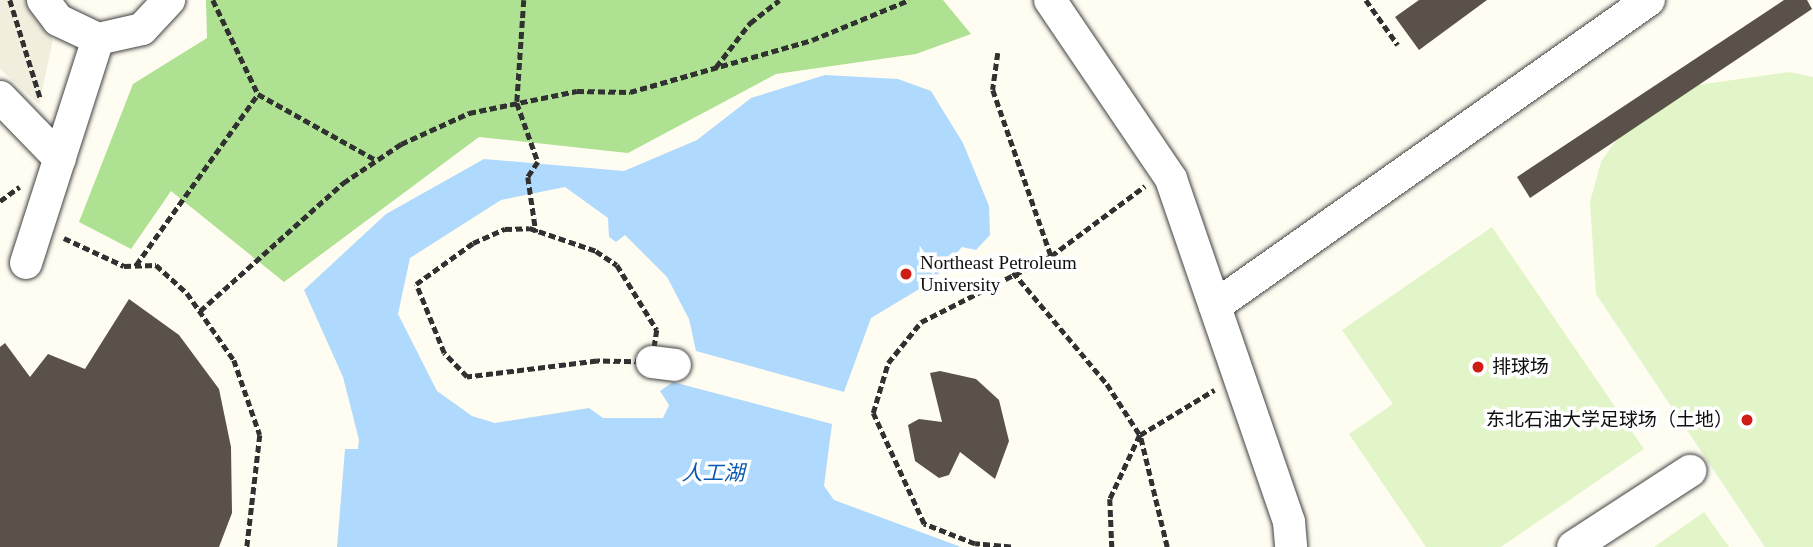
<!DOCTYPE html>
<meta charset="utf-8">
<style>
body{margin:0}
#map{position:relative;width:1813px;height:547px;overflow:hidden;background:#fffdf1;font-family:"Times New Roman","Noto Sans SC",serif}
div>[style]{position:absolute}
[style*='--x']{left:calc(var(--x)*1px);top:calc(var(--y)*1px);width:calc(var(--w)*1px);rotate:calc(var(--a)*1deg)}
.forest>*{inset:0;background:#afe192}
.pitch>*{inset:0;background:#e2f5c8}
.plaza>*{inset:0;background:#f1eede}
.water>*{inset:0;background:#afd9fd}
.building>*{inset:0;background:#59514a}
.path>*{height:4.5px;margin-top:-2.25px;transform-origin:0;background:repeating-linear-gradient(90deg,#313131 0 7px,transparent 0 10.5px)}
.roads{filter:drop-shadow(0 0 2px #424242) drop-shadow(0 0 2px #424242)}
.minor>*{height:32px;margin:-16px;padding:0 16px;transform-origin:16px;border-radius:16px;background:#fff}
.dots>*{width:19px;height:19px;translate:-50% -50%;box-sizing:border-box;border:4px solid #fff;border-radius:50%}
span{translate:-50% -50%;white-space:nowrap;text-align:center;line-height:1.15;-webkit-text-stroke:7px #fff;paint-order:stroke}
.poi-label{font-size:19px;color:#0f0f0f}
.left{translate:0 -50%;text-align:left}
.right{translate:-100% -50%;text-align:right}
.water-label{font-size:21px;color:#0959b0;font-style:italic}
</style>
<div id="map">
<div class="forest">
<div style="clip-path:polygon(206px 0,943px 0,971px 34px,916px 54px,776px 74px,628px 153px,479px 137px,284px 282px,171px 191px,131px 249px,79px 222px,133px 84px,207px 38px)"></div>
</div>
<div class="pitch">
<div style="clip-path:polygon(1789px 72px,1813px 77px,1813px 547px,1765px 547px,1596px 294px,1590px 202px,1601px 162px,1620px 134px,1697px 85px)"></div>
<div style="clip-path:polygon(1492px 227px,1644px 449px,1501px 547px,1426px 547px,1349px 434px,1393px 404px,1342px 330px)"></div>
<div style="clip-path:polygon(1704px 512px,1729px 547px,1654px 547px)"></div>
</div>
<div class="plaza">
<div style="clip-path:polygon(0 0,30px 0,53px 40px,39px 104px,0 69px)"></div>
</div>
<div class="water">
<div style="clip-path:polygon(825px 75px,898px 79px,931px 91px,963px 143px,989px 206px,990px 235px,976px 250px,962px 247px,931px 282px,871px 318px,844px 392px,696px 351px,689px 319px,667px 277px,625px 235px,616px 242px,609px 237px,608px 218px,565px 187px,501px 200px,410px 258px,398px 314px,437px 391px,472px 416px,495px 423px,589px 408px,603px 418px,663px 418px,669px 405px,660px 391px,673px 382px,832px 424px,824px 486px,834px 500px,961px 547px,337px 547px,345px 449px,358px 449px,359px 440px,343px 377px,304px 290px,386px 214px,484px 159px,624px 171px,697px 140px,751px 98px)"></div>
</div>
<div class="building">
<div style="clip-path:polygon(1419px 0,1487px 0,1419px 50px,1395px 17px)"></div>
<div style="clip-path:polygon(1784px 0,1807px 0,1812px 9px,1530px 198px,1517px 177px)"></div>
<div style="clip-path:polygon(129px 299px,179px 335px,219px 389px,231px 447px,232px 513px,219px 547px,0 547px,0 347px,5px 343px,30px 377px,48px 354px,85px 369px)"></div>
<div style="clip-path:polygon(940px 371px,976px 379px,999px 400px,1009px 441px,995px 479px,960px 452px,949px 475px,939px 478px,915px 461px,908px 425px,919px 419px,942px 422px,930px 373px)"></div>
</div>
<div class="path">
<div style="--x:10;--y:0;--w:102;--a:72.8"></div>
<div style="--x:213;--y:0;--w:104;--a:64.4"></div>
<div style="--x:258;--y:94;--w:135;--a:29.2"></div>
<div style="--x:524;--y:0;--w:103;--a:93.9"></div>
<div style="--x:517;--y:103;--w:63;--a:70.4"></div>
<div style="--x:538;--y:162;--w:18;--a:124"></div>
<div style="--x:528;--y:177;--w:56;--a:81.7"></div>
<div style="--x:1366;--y:0;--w:55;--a:54.6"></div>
<div style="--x:998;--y:53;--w:37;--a:98"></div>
<div style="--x:993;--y:90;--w:176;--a:70.7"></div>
<div style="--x:716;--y:67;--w:56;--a:-52.3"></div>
<div style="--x:750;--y:23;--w:37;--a:-38"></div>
<div style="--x:0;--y:201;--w:24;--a:-36"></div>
<div style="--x:529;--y:228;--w:71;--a:18.9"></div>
<div style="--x:596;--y:251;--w:25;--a:34"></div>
<div style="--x:617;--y:265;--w:76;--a:58.4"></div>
<div style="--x:657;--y:330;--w:32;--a:99"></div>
<div style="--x:652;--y:362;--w:55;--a:-179"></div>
<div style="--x:597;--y:361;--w:131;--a:173"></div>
<div style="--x:467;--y:377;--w:33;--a:-134"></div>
<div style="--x:444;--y:353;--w:74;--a:-112.1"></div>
<div style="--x:416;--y:284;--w:70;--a:-35.7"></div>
<div style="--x:473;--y:243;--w:35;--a:-24"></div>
<div style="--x:505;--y:229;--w:24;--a:-2"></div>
<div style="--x:64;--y:238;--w:66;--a:25"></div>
<div style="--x:124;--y:266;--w:32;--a:-2"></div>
<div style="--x:156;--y:265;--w:42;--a:42.1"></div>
<div style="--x:187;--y:293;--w:82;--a:55"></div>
<div style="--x:234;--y:360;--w:79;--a:70.9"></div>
<div style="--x:260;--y:435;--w:113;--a:96.6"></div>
<div style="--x:136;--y:265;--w:210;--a:-54.5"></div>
<div style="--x:1013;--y:272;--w:146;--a:50"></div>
<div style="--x:1107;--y:384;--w:61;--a:57.1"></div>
<div style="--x:1140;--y:435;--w:71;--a:115.1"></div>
<div style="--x:1110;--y:499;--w:48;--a:87.6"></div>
<div style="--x:200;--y:311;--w:192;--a:-41.8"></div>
<div style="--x:343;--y:183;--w:70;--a:-33.9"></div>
<div style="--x:401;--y:144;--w:75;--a:-24.5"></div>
<div style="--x:469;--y:113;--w:110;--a:-11.5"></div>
<div style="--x:577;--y:91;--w:53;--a:1.1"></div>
<div style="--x:630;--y:92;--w:189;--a:-15.9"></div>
<div style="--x:812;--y:40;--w:105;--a:-22.4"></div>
<div style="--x:1011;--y:547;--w:36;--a:-175"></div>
<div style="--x:975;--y:544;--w:55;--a:-158.6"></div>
<div style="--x:924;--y:524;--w:122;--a:-114.7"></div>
<div style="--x:873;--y:413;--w:52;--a:-73.3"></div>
<div style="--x:888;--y:363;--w:53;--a:-51.2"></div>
<div style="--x:921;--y:322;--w:146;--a:-26.9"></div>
<div style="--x:1051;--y:256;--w:117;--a:-36.7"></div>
<div style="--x:1167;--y:547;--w:115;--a:-103.6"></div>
<div style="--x:1140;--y:435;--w:87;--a:-31.3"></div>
</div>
<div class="roads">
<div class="minor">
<div style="--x:43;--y:0;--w:25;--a:53"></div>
<div style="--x:58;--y:20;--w:44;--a:25.4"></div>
<div style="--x:98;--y:39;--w:45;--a:-12.8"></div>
<div style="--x:142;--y:29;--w:40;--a:-47"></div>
<div style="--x:1050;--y:0;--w:216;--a:55.9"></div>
<div style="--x:1171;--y:179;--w:363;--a:71"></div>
<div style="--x:1289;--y:522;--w:25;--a:85"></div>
<div style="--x:0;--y:97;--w:86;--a:45.9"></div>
<div style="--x:26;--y:263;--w:235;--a:-72.2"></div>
<div style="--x:1215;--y:306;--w:531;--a:-35.19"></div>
<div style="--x:652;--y:362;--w:23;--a:7"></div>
<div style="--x:1573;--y:547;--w:140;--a:-33"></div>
</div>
</div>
<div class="dots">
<div style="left:906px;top:274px;background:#cf1d16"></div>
<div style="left:1478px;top:367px;background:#cf1d16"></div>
<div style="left:1747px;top:420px;background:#cf1d16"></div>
</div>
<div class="poi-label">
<span class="left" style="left:920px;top:274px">Northeast Petroleum<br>University</span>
<span class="left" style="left:1492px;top:367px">排球场</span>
<span class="right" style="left:1733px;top:420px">东北石油大学足球场（土地）</span>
</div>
<div class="water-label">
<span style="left:713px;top:473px">人工湖</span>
</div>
</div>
